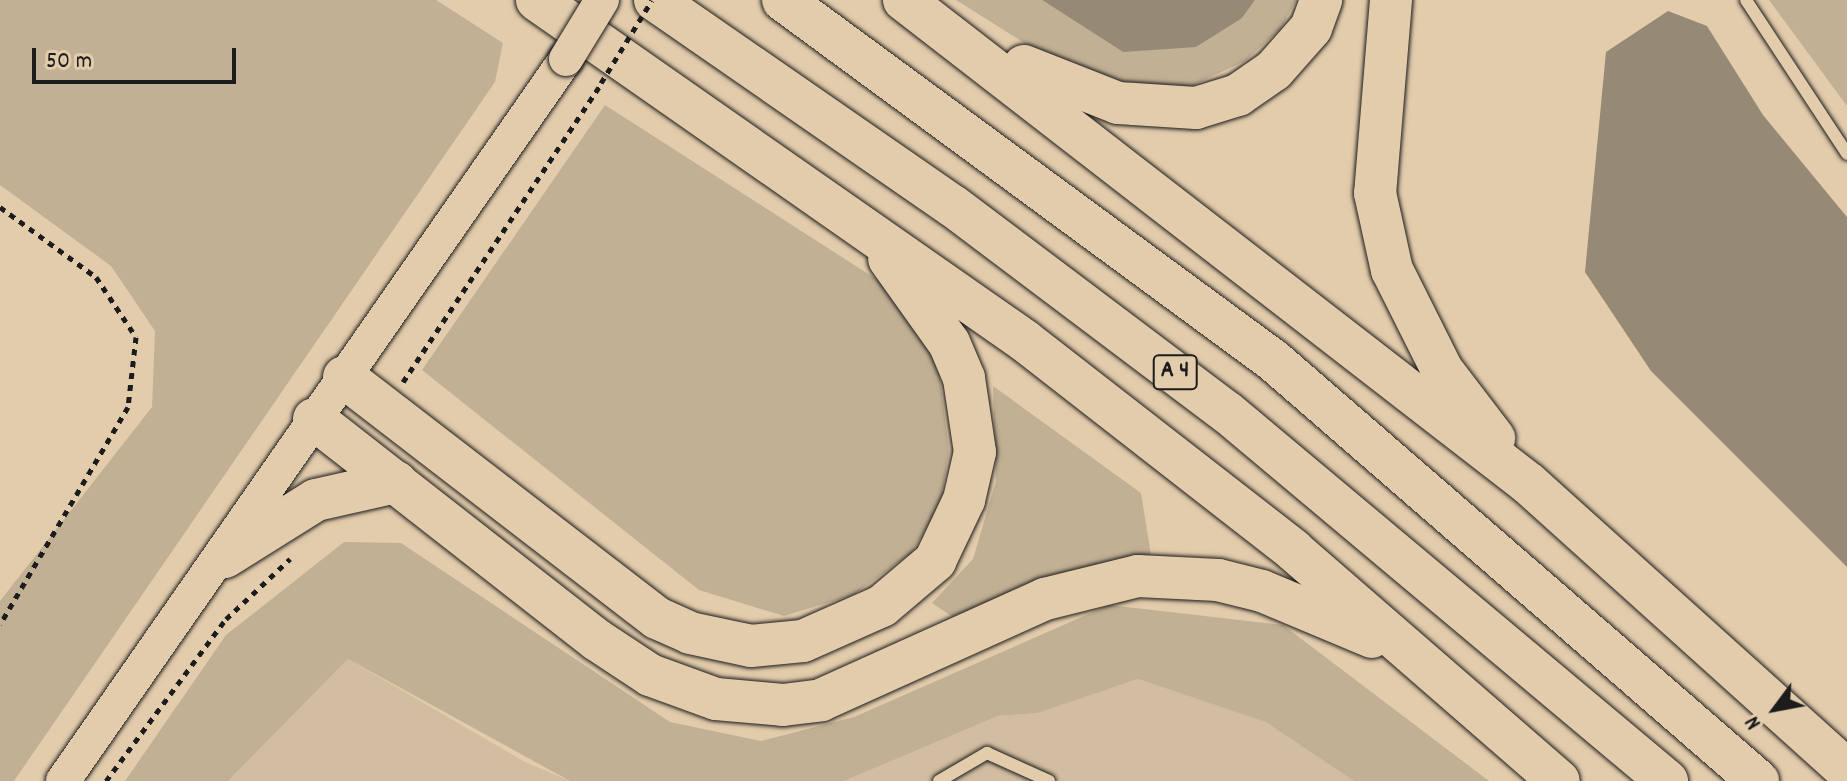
<!DOCTYPE html>
<style>
body{margin:0}
#map{position:relative;width:1847px;height:781px;overflow:hidden;background:#e3ccac;font-family:Dekko,sans-serif}
div>[style]{position:absolute}
[style*='--x']{left:calc(var(--x)*1px);top:calc(var(--y)*1px);width:calc(var(--w)*1px);rotate:calc(var(--a)*1deg)}
.built>*{inset:0;background:#d2bda0}
.green>*{inset:0;background:#c2b094}
.water>*{inset:0;background:#968975}
.path>*{height:5px;margin-top:-2.5px;transform-origin:0;background:repeating-linear-gradient(90deg,#1c1c1c 0 6px,transparent 0 12px)}
.roads{filter:drop-shadow(0 0 2px #1c1c1c) drop-shadow(0 0 2px #1c1c1c)}
.service>*{height:12px;margin:-6px;padding:0 6px;transform-origin:6px;border-radius:6px;background:#e3ccac}
.secondary>*{height:34px;margin:-17px;padding:0 17px;transform-origin:17px;border-radius:17px;background:#e3ccac}
.motorway>*{height:42px;margin:-21px;padding:0 21px;transform-origin:21px;border-radius:21px;background:#e3ccac}
.path-bridge>*{height:5px;margin-top:-2.5px;transform-origin:0;background:repeating-linear-gradient(90deg,#1c1c1c 0 6px,transparent 0 12px)}
.bridges{filter:drop-shadow(0 0 2px #1c1c1c) drop-shadow(0 0 2px #1c1c1c)}
.secondary-bridge>*{height:34px;margin:-17px;padding:0 17px;transform-origin:17px;border-radius:17px;background:#e3ccac}
span{translate:-50% -50%;white-space:nowrap;text-align:center;line-height:1.15;-webkit-text-stroke:7px #e3ccac;paint-order:stroke}
.shield-label span{padding:2px 6px;background:#e3ccac;border:2px solid;border-radius:6px;-webkit-text-stroke-width:0}
.shield-label{font-size:24px;color:#1c1c1c;font-weight:700}
.north{position:absolute;left:1735px;top:669px;width:80px;height:80px;-webkit-text-stroke:6px #e3ccac;paint-order:stroke;rotate:238deg;font-size:22px;font-weight:700;line-height:32px;text-align:center;color:#1c1c1c}
.north::after{content:'';display:block;margin:auto;width:28px;height:36px;background:#1c1c1c;clip-path:polygon(50% 0,100% 100%,50% 72%,0 100%)}
.scale{position:absolute;left:32px;top:48px;width:204px;height:36px;box-sizing:border-box;border:4px solid #1c1c1c;border-top:0;padding-left:10px;font-size:24px;line-height:28px;white-space:nowrap;color:#1c1c1c;-webkit-text-stroke:6px #e3ccac;paint-order:stroke}
</style>
<div id="map">
<div class="built">
<div style="clip-path:polygon(348px 659px,525px 762px,570px 781px,228px 781px)"></div>
<div style="clip-path:polygon(1138px 679px,1267px 722px,1354px 781px,844px 781px,998px 716px,1038px 713px)"></div>
</div>
<div class="green">
<div style="clip-path:polygon(0 0,436px 0,503px 43px,495px 82px,14px 781px,0 781px,0 601px,152px 407px,155px 331px,111px 266px,0 185px)"></div>
<div style="clip-path:polygon(956px 0,1042px 0,1123px 52px,1242px 18px,1255px 0,1296px 0,1281px 28px,1245px 61px,1185px 89px,1118px 86px,1034px 49px)"></div>
<div style="clip-path:polygon(1769px 0,1847px 0,1847px 106px)"></div>
<div style="clip-path:polygon(605px 105px,887px 286px,938px 364px,949px 451px,940px 506px,911px 553px,853px 595px,784px 616px,699px 590px,422px 370px)"></div>
<div style="clip-path:polygon(993px 386px,1141px 493px,1151px 555px,1041px 581px,956px 619px,932px 603px,973px 559px,996px 481px)"></div>
<div style="clip-path:polygon(344px 542px,401px 543px,670px 722px,761px 741px,854px 717px,1109px 605px,1283px 625px,1489px 781px,1354px 781px,1266px 722px,1138px 679px,1038px 713px,998px 716px,844px 781px,570px 781px,348px 659px,228px 781px,125px 781px,226px 635px)"></div>
</div>
<div class="water">
<div style="clip-path:polygon(1042px 0,1255px 0,1242px 18px,1196px 47px,1123px 52px)"></div>
<div style="clip-path:polygon(1668px 11px,1707px 26px,1763px 115px,1847px 217px,1847px 567px,1651px 371px,1585px 272px,1606px 52px)"></div>
</div>
<div class="path">
<div style="--x:0;--y:207;--w:119;--a:36.1"></div>
<div style="--x:96;--y:277;--w:72;--a:56.3"></div>
<div style="--x:136;--y:337;--w:70;--a:96.5"></div>
<div style="--x:128;--y:407;--w:252;--a:120.5"></div>
<div style="--x:403;--y:382;--w:358;--a:-56.4"></div>
<div style="--x:106;--y:781;--w:202;--a:-53.5"></div>
<div style="--x:226;--y:619;--w:88;--a:-43.2"></div>
</div>
<div class="roads">
<div class="service">
<div style="--x:1746;--y:0;--w:184;--a:56.7"></div>
<div style="--x:939;--y:781;--w:56;--a:-30.3"></div>
<div style="--x:987;--y:753;--w:68;--a:24.3"></div>
</div>
<div class="secondary">
<div style="--x:63;--y:781;--w:880;--a:-55.14"></div>
</div>
<div class="motorway">
<div style="--x:537;--y:0;--w:595;--a:34.94"></div>
<div style="--x:1025;--y:341;--w:340;--a:37.9"></div>
<div style="--x:1293;--y:550;--w:352;--a:41"></div>
<div style="--x:655;--y:0;--w:362;--a:34.7"></div>
<div style="--x:953;--y:206;--w:344;--a:37"></div>
<div style="--x:1228;--y:413;--w:573;--a:39.97"></div>
<div style="--x:783;--y:0;--w:609;--a:36.32"></div>
<div style="--x:1274;--y:361;--w:641;--a:40.95"></div>
<div style="--x:904;--y:0;--w:790;--a:37.75"></div>
<div style="--x:1529;--y:484;--w:428;--a:42"></div>
<div style="--x:1391;--y:0;--w:194;--a:94.7"></div>
<div style="--x:1375;--y:193;--w:79;--a:77.6"></div>
<div style="--x:1392;--y:270;--w:112;--a:63.4"></div>
<div style="--x:1442;--y:370;--w:86;--a:52.6"></div>
<div style="--x:1024;--y:66;--w:101;--a:21.5"></div>
<div style="--x:1118;--y:103;--w:78;--a:3.7"></div>
<div style="--x:1196;--y:108;--w:44;--a:-17.2"></div>
<div style="--x:1238;--y:95;--w:44;--a:-34.8"></div>
<div style="--x:1274;--y:70;--w:56;--a:-48.6"></div>
<div style="--x:1311;--y:28;--w:30;--a:-70"></div>
<div style="--x:344;--y:377;--w:395;--a:37.6"></div>
<div style="--x:657;--y:618;--w:36;--a:24"></div>
<div style="--x:690;--y:633;--w:62;--a:12"></div>
<div style="--x:751;--y:646;--w:52;--a:-5.5"></div>
<div style="--x:803;--y:641;--w:86;--a:-23.9"></div>
<div style="--x:882;--y:606;--w:70;--a:-40.3"></div>
<div style="--x:935;--y:561;--w:68;--a:-64.6"></div>
<div style="--x:964;--y:500;--w:49;--a:-77.1"></div>
<div style="--x:975;--y:452;--w:75;--a:-98.5"></div>
<div style="--x:964;--y:378;--w:38;--a:-113"></div>
<div style="--x:949;--y:343;--w:103;--a:-125.5"></div>
<div style="--x:314;--y:419;--w:359;--a:38"></div>
<div style="--x:597;--y:640;--w:64;--a:33.4"></div>
<div style="--x:650;--y:675;--w:70;--a:20"></div>
<div style="--x:716;--y:699;--w:67;--a:5.1"></div>
<div style="--x:783;--y:705;--w:38;--a:-7"></div>
<div style="--x:821;--y:700;--w:246;--a:-24.3"></div>
<div style="--x:1045;--y:599;--w:96;--a:-13.9"></div>
<div style="--x:1138;--y:576;--w:80;--a:2.9"></div>
<div style="--x:1218;--y:580;--w:45;--a:14"></div>
<div style="--x:1262;--y:591;--w:119;--a:22.7"></div>
<div style="--x:225;--y:557;--w:107;--a:-32.1"></div>
<div style="--x:316;--y:500;--w:82;--a:-12.7"></div>
</div>
</div>
<div class="path-bridge">
<div style="--x:601;--y:83;--w:97;--a:-58.4"></div>
</div>
<div class="bridges">
<div class="secondary-bridge">
<div style="--x:566;--y:59;--w:69;--a:-58.6"></div>
</div>
</div>
<div class="shield-label">
<span style="left:1175px;top:372px">A 4</span>
</div>
<div class="north">N</div>
<div class="scale">50 m</div>
</div>
